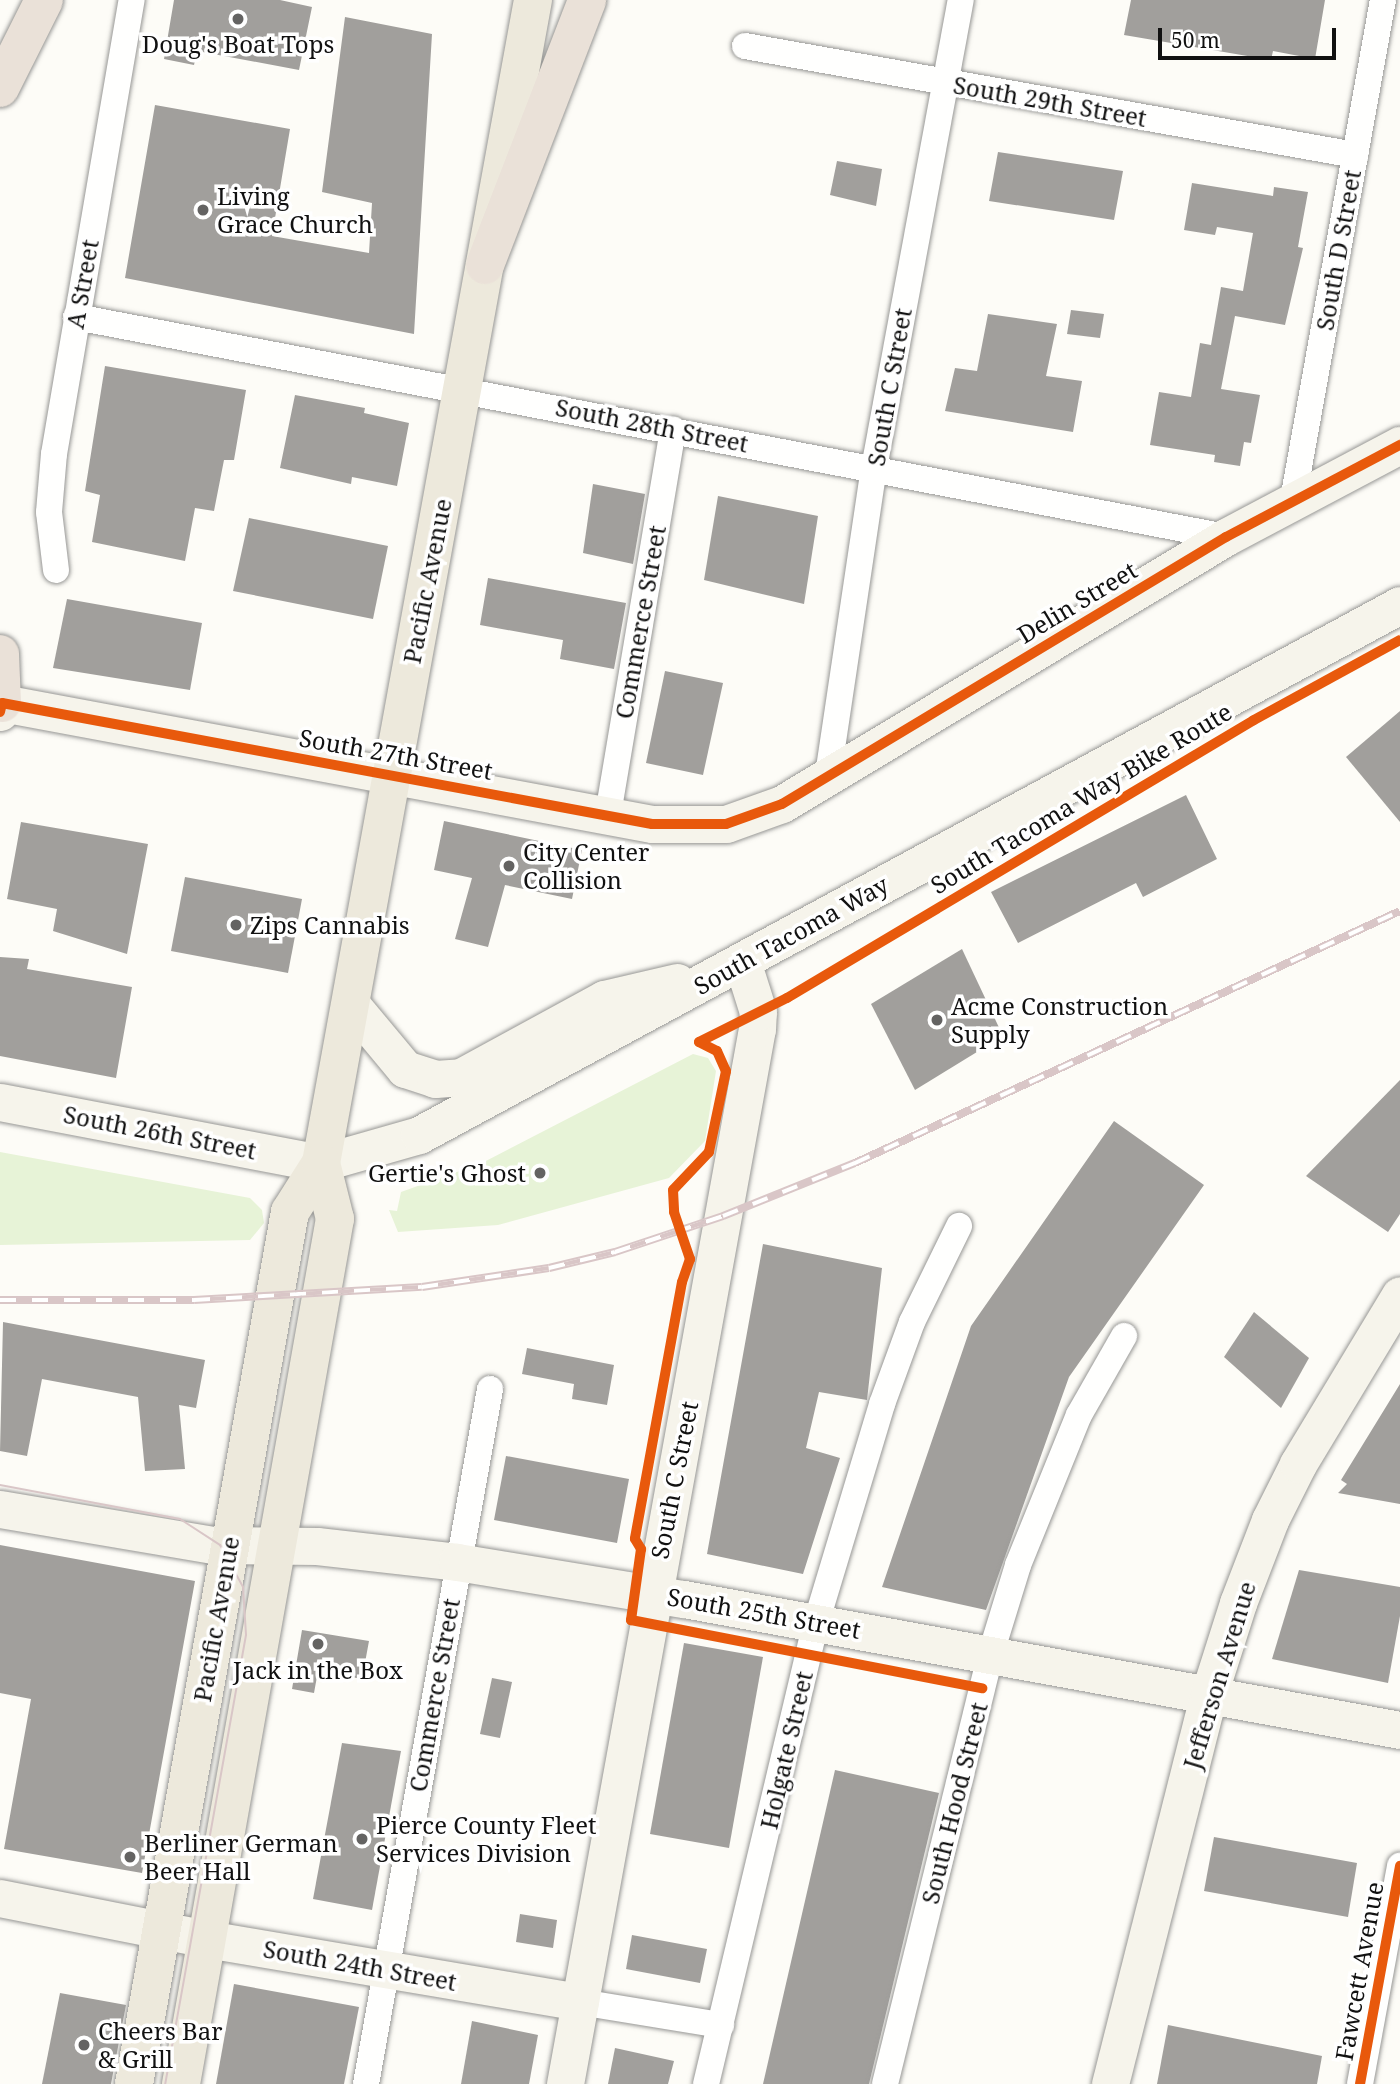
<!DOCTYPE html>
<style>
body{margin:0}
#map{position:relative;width:1400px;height:2084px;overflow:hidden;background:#fdfcf7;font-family:"Noto Serif",serif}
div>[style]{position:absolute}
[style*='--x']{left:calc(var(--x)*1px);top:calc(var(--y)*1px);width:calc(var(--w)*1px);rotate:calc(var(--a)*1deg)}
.green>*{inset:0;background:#e7f3d7}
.building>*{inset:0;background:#a19f9c}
.roads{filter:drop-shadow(0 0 2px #979795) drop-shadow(0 0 2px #979795)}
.street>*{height:26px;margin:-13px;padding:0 13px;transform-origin:13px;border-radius:13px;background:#fffffe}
.secondary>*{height:37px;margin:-18.5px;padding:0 18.5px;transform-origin:18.5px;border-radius:18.5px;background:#f6f4eb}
.primary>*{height:38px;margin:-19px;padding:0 19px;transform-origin:19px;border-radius:19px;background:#ede9dc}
.highway>*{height:38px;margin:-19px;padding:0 19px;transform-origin:19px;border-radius:19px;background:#eae1d8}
.tram>*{height:2px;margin:-1px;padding:0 1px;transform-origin:1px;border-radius:1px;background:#d9c6c7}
.rail>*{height:8px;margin-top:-4px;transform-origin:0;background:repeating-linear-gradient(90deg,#fff 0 16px,#d9c6c7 0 32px);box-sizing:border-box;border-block:2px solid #d9c6c7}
.cycleway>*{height:10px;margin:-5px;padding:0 5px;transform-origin:5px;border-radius:5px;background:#e8590c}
.dots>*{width:19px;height:19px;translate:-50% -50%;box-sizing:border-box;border:4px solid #fff;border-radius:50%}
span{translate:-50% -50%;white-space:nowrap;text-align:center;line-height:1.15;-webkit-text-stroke:7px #fff;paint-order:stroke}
.poi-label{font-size:24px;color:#111}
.left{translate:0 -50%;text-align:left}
.right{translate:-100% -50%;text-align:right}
.street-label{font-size:24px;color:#111}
.scale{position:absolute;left:1158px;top:28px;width:178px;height:32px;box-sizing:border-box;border:4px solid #111;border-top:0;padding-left:9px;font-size:21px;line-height:24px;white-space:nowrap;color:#111;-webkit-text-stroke:5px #fff;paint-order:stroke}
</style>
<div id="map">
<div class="green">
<div style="clip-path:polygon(693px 1054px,708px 1058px,716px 1071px,705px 1141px,669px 1178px,498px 1225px,398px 1232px,389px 1210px,397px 1211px,401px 1192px,482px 1163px)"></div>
<div style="clip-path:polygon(0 1152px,250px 1198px,262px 1210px,264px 1223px,250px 1240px,0 1245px)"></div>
</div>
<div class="building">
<div style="clip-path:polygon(174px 0,280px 0,312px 7px,299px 70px,197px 51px,194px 65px,164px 59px)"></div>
<div style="clip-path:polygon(1131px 0,1325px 0,1315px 59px,1273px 51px,1271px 60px,1124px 35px)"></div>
<div style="clip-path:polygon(345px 17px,432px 34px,414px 334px,125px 278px,155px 105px,290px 129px,272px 236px,369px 253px,372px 203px,322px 192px)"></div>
<div style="clip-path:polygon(998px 152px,1123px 171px,1114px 220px,989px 201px)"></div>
<div style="clip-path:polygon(837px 161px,882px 169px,876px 206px,830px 195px)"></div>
<div style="clip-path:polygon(1192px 183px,1273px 196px,1274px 187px,1308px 192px,1298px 247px,1303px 248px,1285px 325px,1235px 316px,1221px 389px,1260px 395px,1251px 443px,1244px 442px,1240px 466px,1214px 462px,1215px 455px,1150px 445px,1159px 392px,1191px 397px,1200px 343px,1211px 345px,1221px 287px,1243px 291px,1253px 233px,1217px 227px,1215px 235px,1184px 230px)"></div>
<div style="clip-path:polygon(1071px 310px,1104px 314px,1100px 338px,1067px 334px)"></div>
<div style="clip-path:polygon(988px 314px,1057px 324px,1046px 376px,1082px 381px,1073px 432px,945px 411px,955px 368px,977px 371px)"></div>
<div style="clip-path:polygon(105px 366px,246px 390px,234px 460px,224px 460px,214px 511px,195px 508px,185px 561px,92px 542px,100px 495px,85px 491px)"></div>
<div style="clip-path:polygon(295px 395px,365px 408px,364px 413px,409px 423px,397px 486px,352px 477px,351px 484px,280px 468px)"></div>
<div style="clip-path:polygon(593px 484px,645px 494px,633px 564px,583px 553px)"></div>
<div style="clip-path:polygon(718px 496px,818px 516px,804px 604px,704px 580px)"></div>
<div style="clip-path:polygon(249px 518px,388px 546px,373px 619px,233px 591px)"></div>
<div style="clip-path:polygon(488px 578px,626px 603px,614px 669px,560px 659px,563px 640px,480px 625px)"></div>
<div style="clip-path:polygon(67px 599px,202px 623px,190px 690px,53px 668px)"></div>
<div style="clip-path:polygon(665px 671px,723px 683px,703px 775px,646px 763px)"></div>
<div style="clip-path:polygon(1400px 711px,1400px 822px,1346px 757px)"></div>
<div style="clip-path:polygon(1186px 795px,1217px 859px,1143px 897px,1136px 883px,1018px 943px,991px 892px)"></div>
<div style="clip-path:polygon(444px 821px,582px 850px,572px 899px,505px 885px,488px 947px,455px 939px,472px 878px,434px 870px)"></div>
<div style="clip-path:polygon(21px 822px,148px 844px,127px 954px,53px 931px,57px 909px,7px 899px)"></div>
<div style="clip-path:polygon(185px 877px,302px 899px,288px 973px,171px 951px)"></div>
<div style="clip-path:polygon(962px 949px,1003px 1036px,915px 1090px,871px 1004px)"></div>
<div style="clip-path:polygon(0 957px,29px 959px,27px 969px,132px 987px,116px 1078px,0 1056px)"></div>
<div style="clip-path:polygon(1400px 1080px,1400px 1214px,1388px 1232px,1306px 1176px)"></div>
<div style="clip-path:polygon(1114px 1121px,1204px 1185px,1069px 1377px,986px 1610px,882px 1587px,971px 1326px)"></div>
<div style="clip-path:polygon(763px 1244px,882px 1268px,867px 1400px,819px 1392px,806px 1448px,840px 1458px,803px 1574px,707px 1554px)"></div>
<div style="clip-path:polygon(1254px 1312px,1309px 1358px,1281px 1408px,1224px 1357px)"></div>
<div style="clip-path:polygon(3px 1322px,205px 1360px,196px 1408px,179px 1405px,185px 1469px,145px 1471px,138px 1397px,42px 1379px,27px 1456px,0 1451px)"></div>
<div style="clip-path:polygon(527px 1348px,614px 1365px,607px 1405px,572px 1399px,574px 1384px,522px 1374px)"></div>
<div style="clip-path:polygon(1400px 1384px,1400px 1504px,1338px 1493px,1347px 1484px,1341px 1480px)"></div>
<div style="clip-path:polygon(506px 1456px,629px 1479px,617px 1543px,494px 1520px)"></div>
<div style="clip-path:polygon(0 1545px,195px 1581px,142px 1873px,4px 1849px,31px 1699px,0 1693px)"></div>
<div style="clip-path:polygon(1299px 1570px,1400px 1587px,1400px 1616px,1388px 1683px,1272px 1659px)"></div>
<div style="clip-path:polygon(302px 1630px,369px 1641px,362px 1679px,318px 1671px,314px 1693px,292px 1689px)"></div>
<div style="clip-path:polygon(684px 1643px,763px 1657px,729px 1848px,650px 1834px)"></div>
<div style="clip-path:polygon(492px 1678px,512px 1682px,500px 1738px,480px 1734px)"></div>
<div style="clip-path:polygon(342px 1743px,401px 1751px,372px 1910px,313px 1899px)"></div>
<div style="clip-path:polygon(835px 1770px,939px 1793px,869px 2084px,763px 2084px)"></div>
<div style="clip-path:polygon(1214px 1837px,1357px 1863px,1348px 1917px,1204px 1891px)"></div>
<div style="clip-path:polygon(520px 1914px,557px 1920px,553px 1948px,516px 1942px)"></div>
<div style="clip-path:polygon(632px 1935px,707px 1949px,700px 1983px,626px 1969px)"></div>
<div style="clip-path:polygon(234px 1984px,359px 2007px,344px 2084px,216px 2084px)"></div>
<div style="clip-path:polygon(60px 1993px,126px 2005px,111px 2084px,42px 2084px)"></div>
<div style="clip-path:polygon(472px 2021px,538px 2035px,529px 2084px,461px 2084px)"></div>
<div style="clip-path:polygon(1168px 2025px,1322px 2056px,1317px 2084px,1157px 2084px)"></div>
<div style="clip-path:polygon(615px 2048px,674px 2061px,668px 2084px,608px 2084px)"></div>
</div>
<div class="roads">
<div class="street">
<div style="--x:745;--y:46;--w:620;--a:10.13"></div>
<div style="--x:76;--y:317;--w:1171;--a:10.83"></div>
<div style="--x:1293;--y:500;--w:508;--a:-79.8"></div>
<div style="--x:56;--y:570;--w:58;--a:-96.9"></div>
<div style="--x:49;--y:512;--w:58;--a:-85.1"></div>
<div style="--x:54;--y:454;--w:461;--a:-80.3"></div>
<div style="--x:828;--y:775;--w:310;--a:-81.5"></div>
<div style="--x:874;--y:468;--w:476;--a:-79.5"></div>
<div style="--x:608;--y:814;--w:390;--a:-80.4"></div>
<div style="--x:580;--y:2002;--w:143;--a:9.3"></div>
<div style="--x:366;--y:2084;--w:706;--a:-79.88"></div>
<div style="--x:706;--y:2084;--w:474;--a:-76.6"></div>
<div style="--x:816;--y:1623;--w:229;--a:-73.2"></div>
<div style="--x:882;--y:1404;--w:87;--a:-69.9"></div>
<div style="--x:912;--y:1322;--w:107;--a:-63.9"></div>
<div style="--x:885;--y:2084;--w:444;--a:-76.2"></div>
<div style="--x:991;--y:1653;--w:92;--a:-72.9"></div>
<div style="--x:1018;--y:1565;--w:162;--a:-67.9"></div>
<div style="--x:1079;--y:1415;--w:91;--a:-60.3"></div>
<div style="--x:1360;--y:2084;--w:222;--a:-79.6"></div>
</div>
<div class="secondary">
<div style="--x:0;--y:712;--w:9;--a:-77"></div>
<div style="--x:2;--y:703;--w:661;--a:10.55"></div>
<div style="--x:652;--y:824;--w:74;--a:0"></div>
<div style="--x:726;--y:824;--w:59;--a:-19.7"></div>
<div style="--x:782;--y:804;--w:518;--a:-31.02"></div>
<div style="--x:1226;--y:537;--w:197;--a:-27.9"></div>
<div style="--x:350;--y:1003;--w:86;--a:50.2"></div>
<div style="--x:405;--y:1069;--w:32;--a:18"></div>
<div style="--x:435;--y:1079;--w:26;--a:-4"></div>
<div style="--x:461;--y:1077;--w:163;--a:-28.6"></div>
<div style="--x:604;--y:999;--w:75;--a:-13.1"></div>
<div style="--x:0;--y:1102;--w:327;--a:10.8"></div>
<div style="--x:321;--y:1163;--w:102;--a:-15.9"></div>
<div style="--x:419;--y:1135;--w:1115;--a:-28.38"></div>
<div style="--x:0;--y:1509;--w:216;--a:9.6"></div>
<div style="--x:213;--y:1545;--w:104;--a:0.6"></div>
<div style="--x:317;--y:1546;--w:141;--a:6.5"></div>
<div style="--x:457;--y:1562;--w:230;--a:9.3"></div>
<div style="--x:684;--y:1599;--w:728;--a:10.37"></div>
<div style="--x:0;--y:1898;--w:211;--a:11.2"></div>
<div style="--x:207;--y:1939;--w:378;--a:9.6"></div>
<div style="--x:565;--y:2084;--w:1072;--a:-79.69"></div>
<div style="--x:757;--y:1029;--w:17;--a:-87"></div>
<div style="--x:758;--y:1012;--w:53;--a:-107.4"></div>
<div style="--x:1110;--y:2084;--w:402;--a:-75.8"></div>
<div style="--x:1209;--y:1694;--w:96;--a:-72.3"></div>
<div style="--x:1238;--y:1603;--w:89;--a:-68.9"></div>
<div style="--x:1270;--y:1520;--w:63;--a:-63.4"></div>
<div style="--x:1298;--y:1464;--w:197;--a:-58.9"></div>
</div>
<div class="primary">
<div style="--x:134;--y:2084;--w:886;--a:-79.86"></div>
<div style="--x:290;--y:1212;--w:58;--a:-57.7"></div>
<div style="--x:321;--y:1163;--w:1182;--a:-79.67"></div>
<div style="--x:181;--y:2084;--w:879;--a:-79.91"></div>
<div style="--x:335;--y:1219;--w:58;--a:-104"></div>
</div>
<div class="highway">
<div style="--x:0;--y:88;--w:98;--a:-63.4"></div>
<div style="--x:485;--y:265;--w:284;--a:-68.9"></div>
<div style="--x:0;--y:654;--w:49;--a:87.7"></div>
</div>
</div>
<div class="tram">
<div style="--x:0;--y:1485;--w:183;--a:10.7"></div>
<div style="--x:180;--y:1519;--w:48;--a:33"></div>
<div style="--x:220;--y:1545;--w:48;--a:61.3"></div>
<div style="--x:243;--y:1587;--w:48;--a:86.4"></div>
<div style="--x:246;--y:1635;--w:456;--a:100.2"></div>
</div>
<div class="rail">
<div style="--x:0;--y:1300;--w:194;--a:0"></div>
<div style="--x:194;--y:1300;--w:228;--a:-3.3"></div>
<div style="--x:422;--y:1287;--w:128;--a:-8.5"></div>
<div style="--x:549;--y:1268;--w:68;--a:-13.6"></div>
<div style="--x:615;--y:1252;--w:114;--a:-18.4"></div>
<div style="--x:723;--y:1216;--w:142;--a:-21.9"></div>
<div style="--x:855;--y:1163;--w:600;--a:-24.82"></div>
</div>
<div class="cycleway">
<div style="--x:0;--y:712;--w:9;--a:-77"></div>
<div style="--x:2;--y:703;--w:661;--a:10.55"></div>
<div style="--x:652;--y:824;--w:74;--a:0"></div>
<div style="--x:726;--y:824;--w:59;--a:-19.7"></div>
<div style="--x:782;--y:804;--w:518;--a:-31.02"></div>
<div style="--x:1226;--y:537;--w:197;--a:-27.9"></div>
<div style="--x:699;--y:1042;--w:20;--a:27"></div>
<div style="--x:717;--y:1051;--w:22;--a:66"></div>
<div style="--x:726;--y:1071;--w:83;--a:101.9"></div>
<div style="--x:709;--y:1152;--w:52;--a:133.5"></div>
<div style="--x:673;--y:1190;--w:22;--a:87"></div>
<div style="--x:674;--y:1212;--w:50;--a:71.2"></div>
<div style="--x:690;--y:1259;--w:24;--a:109"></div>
<div style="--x:682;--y:1282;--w:261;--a:100.4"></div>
<div style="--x:635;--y:1539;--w:12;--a:59"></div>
<div style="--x:641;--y:1549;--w:72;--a:98"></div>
<div style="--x:631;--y:1620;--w:358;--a:11"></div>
<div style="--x:699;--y:1042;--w:98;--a:-26.6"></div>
<div style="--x:787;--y:998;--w:543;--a:-30.76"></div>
<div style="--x:1254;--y:720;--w:166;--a:-28.7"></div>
<div style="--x:1360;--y:2084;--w:222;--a:-79.6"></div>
</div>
<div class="dots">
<div style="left:238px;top:19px;background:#646362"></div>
<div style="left:203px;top:210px;background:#646362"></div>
<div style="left:509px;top:866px;background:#646362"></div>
<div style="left:236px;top:925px;background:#646362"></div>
<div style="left:937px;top:1020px;background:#646362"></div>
<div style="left:540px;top:1173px;background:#646362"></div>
<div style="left:318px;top:1644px;background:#646362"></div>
<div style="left:362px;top:1839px;background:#646362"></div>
<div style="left:130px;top:1857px;background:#646362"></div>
<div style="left:84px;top:2045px;background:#646362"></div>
</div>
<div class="poi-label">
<span style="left:238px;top:44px">Doug's Boat Tops</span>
<span class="left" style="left:217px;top:210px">Living<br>Grace Church</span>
<span class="left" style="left:523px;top:866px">City Center<br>Collision</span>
<span class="left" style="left:250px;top:925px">Zips Cannabis</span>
<span class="left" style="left:951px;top:1020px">Acme Construction<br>Supply</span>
<span class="right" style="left:526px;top:1173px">Gertie's Ghost</span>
<span style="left:318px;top:1670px">Jack in the Box</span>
<span class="left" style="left:376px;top:1839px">Pierce County Fleet<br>Services Division</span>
<span class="left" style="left:144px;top:1857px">Berliner German<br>Beer Hall</span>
<span class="left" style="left:98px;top:2045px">Cheers Bar<br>&amp; Grill</span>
</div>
<div class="street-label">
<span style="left:1050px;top:101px;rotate:10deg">South 29th Street</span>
<span style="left:1338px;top:250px;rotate:-80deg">South D Street</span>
<span style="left:82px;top:284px;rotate:-80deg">A Street</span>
<span style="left:889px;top:387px;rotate:-80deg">South C Street</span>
<span style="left:652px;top:425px;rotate:11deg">South 28th Street</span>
<span style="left:427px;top:581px;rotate:-79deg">Pacific Avenue</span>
<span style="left:1077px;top:602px;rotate:-31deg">Delin Street</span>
<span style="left:640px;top:622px;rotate:-80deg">Commerce Street</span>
<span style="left:396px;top:754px;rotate:10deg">South 27th Street</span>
<span style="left:1081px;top:798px;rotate:-31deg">South Tacoma Way Bike Route</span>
<span style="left:791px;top:935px;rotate:-29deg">South Tacoma Way</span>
<span style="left:160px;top:1132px;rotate:11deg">South 26th Street</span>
<span style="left:674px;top:1480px;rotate:-79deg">South C Street</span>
<span style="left:764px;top:1613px;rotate:10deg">South 25th Street</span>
<span style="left:216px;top:1619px;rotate:-80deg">Pacific Avenue</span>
<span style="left:1219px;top:1675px;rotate:-73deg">Jefferson Avenue</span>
<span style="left:434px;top:1695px;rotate:-80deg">Commerce Street</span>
<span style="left:786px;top:1750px;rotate:-77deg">Holgate Street</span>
<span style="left:954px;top:1803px;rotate:-76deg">South Hood Street</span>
<span style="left:360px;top:1965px;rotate:10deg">South 24th Street</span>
<span style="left:1359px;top:1971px;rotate:-80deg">Fawcett Avenue</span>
</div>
<div class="scale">50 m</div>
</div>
